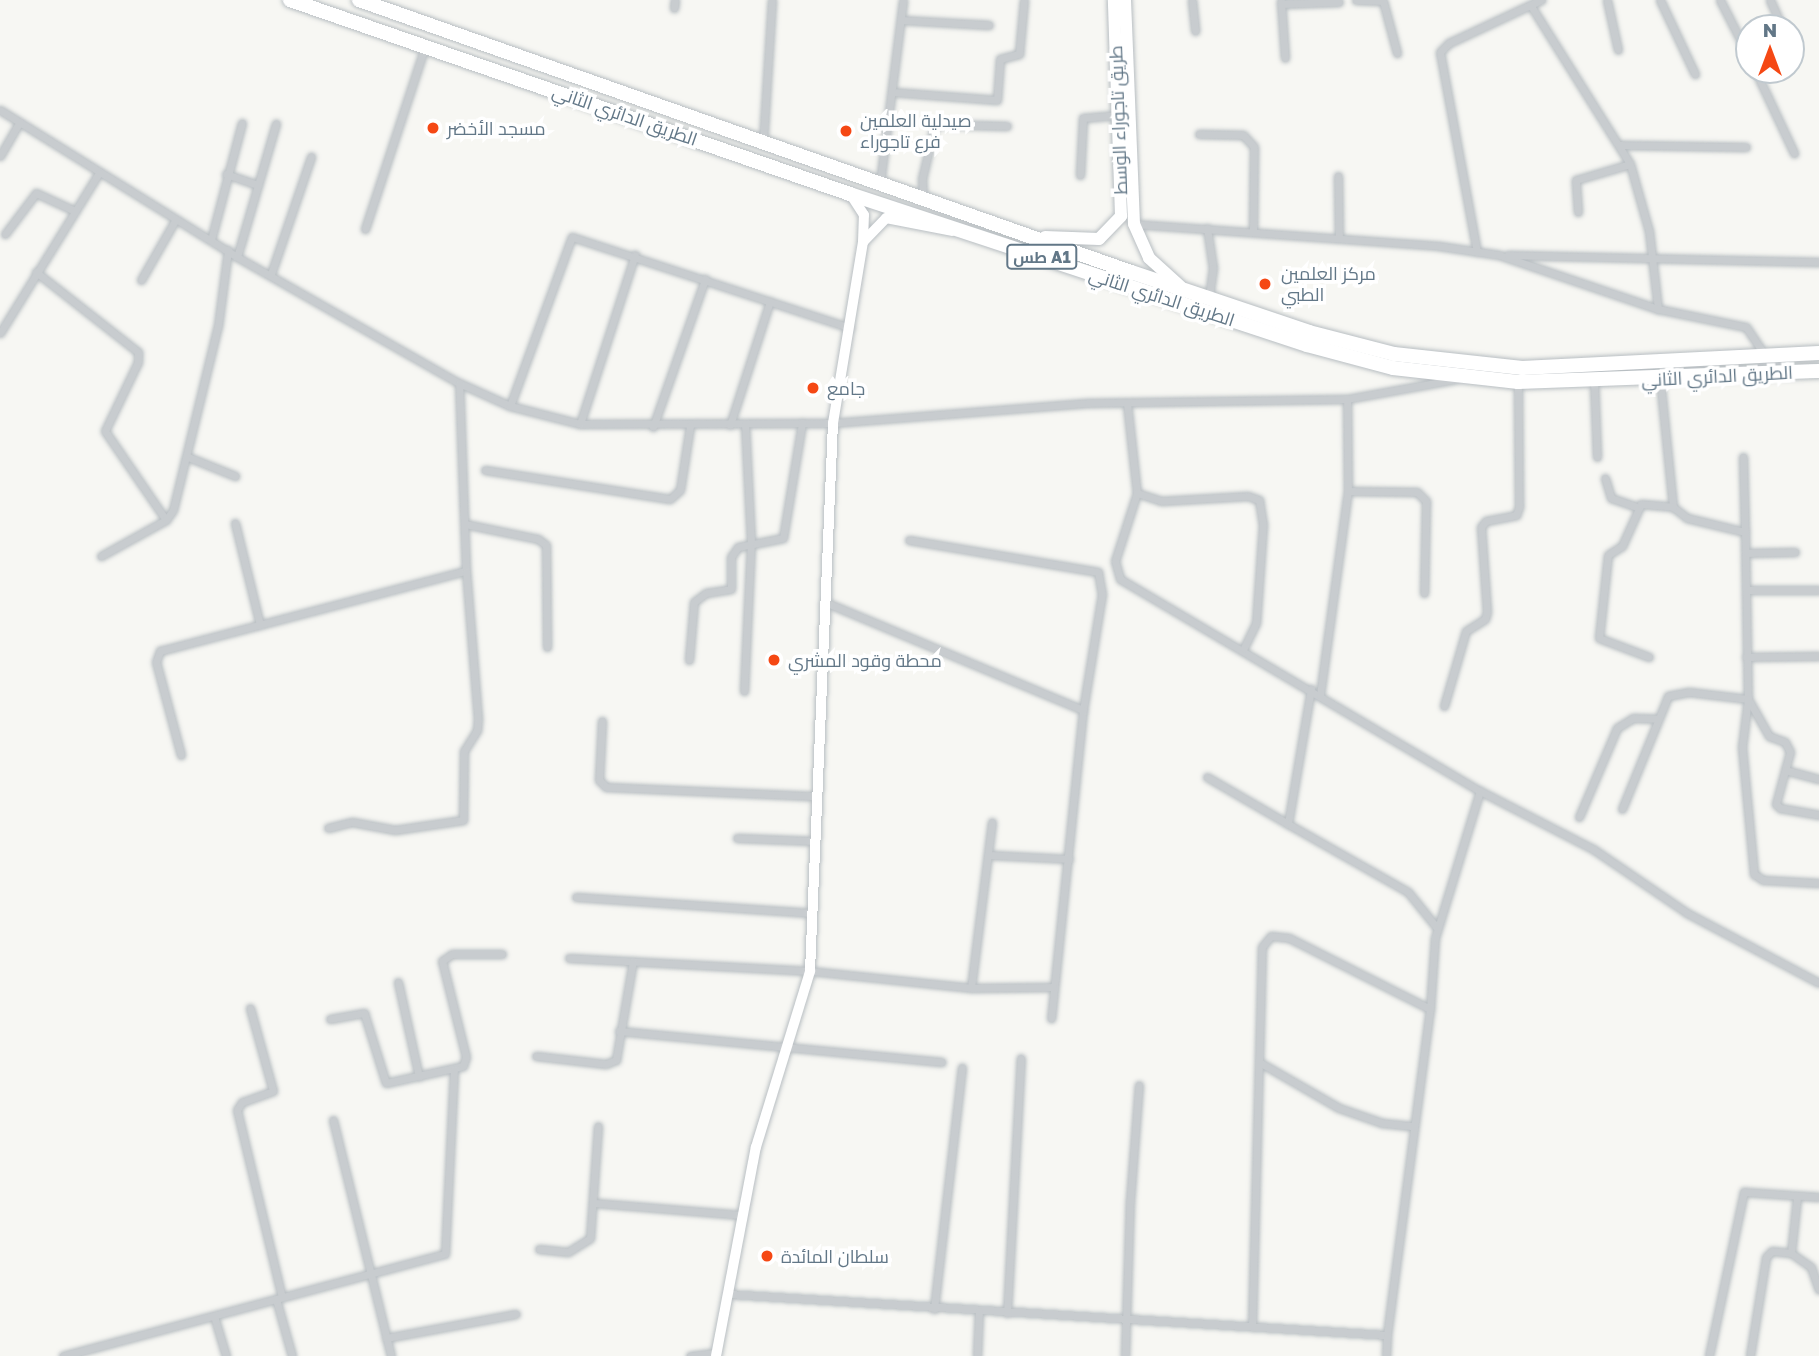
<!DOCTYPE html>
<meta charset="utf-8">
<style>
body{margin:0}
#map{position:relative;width:1819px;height:1356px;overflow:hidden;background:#f7f7f3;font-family:"Golos Text",Cairo,sans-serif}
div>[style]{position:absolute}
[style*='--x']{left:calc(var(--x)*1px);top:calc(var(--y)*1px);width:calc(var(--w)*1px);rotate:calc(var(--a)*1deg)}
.roads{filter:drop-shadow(0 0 2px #b8bec2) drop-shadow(0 0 2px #b8bec2)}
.street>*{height:7px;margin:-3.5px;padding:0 3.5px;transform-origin:3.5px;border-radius:3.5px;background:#c8cccf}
.secondary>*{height:10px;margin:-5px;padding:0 5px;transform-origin:5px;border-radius:5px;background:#fff}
.primary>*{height:12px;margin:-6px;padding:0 6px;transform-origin:6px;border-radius:6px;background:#fff}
.highway>*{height:14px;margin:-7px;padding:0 7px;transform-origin:7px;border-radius:7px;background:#fff}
.dots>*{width:19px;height:19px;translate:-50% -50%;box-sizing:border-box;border:4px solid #fff;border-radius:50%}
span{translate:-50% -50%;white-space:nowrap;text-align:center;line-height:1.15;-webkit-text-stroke:7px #fff;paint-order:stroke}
.shield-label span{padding:2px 5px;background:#fff;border:2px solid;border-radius:5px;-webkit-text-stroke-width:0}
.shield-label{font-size:16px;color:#627787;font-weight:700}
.street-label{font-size:18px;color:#627787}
.poi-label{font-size:18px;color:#627787}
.left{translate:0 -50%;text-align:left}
.north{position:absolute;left:1735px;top:14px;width:70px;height:70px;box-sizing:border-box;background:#fff;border:2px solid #c0c9cf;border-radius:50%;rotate:0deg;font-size:19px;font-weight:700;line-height:28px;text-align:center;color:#627787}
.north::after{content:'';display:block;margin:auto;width:24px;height:32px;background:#f54814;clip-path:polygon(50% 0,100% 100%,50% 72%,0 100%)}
</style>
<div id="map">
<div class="roads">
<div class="street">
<div style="--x:1192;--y:0;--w:31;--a:84"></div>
<div style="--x:1356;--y:0;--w:27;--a:2"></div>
<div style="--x:1383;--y:1;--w:54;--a:74.9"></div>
<div style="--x:1607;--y:0;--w:51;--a:77.6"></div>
<div style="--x:1660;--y:0;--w:82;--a:64.7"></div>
<div style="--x:1720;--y:0;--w:64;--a:63"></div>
<div style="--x:1770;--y:0;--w:30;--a:66"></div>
<div style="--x:1281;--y:1;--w:57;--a:86"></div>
<div style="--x:1281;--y:4;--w:58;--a:-2"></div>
<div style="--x:1531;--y:6;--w:186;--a:57.9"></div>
<div style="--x:1630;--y:164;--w:70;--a:74.2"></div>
<div style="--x:1649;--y:231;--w:79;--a:83.4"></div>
<div style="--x:674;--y:8;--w:8;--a:-83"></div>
<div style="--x:901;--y:20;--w:88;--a:3.3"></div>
<div style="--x:1755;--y:70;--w:92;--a:64.8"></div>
<div style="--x:892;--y:92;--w:105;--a:4.4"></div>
<div style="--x:997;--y:100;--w:41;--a:-85.8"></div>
<div style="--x:1000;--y:59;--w:20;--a:-15"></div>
<div style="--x:1019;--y:54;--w:54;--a:-84.7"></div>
<div style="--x:0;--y:110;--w:279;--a:31.8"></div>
<div style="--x:237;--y:257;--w:255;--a:29.6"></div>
<div style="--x:459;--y:383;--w:56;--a:24.3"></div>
<div style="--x:510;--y:406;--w:72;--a:14.4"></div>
<div style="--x:580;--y:424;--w:253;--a:-0.2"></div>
<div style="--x:833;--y:423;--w:256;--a:-4.5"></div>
<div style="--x:1088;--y:403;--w:259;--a:-0.9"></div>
<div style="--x:1347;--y:399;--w:112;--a:-10.3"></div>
<div style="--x:1199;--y:134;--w:44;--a:1.3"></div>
<div style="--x:1243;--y:135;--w:16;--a:47"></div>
<div style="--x:1254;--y:147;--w:85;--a:90.7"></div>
<div style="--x:763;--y:143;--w:143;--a:-86.4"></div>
<div style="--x:1620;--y:145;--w:126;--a:0.9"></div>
<div style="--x:0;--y:156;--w:39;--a:-60"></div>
<div style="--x:226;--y:174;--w:34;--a:19"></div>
<div style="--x:1080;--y:175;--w:57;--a:-87"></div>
<div style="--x:1083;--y:118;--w:35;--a:-5"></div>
<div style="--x:1338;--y:176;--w:62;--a:89.1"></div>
<div style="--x:880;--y:183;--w:184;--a:-82.8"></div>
<div style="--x:923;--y:197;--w:18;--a:-93"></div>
<div style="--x:922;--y:179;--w:57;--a:-76.7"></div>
<div style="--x:935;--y:124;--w:72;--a:1.6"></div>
<div style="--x:1578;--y:212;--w:32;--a:-94"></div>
<div style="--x:1576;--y:180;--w:56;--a:-16.5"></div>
<div style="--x:1134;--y:224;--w:306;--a:4.1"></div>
<div style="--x:1439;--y:246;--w:61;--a:8.5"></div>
<div style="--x:1499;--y:255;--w:168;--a:18.8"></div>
<div style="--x:1658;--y:309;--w:90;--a:11.6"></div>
<div style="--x:1746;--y:327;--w:34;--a:56"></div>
<div style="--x:1207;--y:228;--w:40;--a:81.5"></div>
<div style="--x:1213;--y:268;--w:29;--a:98"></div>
<div style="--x:365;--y:229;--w:193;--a:-71.8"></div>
<div style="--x:5;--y:234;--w:51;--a:-52.9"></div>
<div style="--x:36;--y:193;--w:43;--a:24.8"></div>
<div style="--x:211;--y:240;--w:121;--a:-75.2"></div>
<div style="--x:1477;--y:252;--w:203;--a:-100.5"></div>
<div style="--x:1440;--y:52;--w:13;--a:-45"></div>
<div style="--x:1449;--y:43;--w:102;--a:-25.1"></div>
<div style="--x:1508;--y:255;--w:311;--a:1.3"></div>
<div style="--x:237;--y:257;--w:139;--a:-73.7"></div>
<div style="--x:36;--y:272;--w:130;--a:38.1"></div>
<div style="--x:138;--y:352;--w:10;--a:90"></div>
<div style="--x:138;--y:362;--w:76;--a:115.6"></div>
<div style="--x:105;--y:431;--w:108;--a:55.6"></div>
<div style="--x:271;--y:274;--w:124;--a:-71.1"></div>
<div style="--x:141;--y:280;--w:70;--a:-60.2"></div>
<div style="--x:0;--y:333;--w:188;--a:-58.3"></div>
<div style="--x:1660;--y:379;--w:129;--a:84.2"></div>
<div style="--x:1673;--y:507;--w:18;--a:38"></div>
<div style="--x:1687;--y:518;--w:60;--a:13.6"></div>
<div style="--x:1745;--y:532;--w:167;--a:89"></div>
<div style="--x:1748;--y:699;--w:43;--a:60.4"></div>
<div style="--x:1769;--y:736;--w:17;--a:21"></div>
<div style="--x:1785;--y:742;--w:11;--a:63"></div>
<div style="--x:1790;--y:752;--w:54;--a:105.1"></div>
<div style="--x:1776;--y:804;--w:6;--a:45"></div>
<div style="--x:1780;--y:808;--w:40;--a:10"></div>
<div style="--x:1594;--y:381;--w:76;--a:87.7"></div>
<div style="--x:1127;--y:403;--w:91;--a:83.7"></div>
<div style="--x:1137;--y:493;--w:71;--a:107.9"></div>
<div style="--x:1115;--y:561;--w:19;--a:74"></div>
<div style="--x:1120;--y:579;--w:418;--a:30.5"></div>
<div style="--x:1480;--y:791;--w:127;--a:27.2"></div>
<div style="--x:1593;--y:849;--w:114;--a:34.2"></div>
<div style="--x:1687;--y:913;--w:149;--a:27.9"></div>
<div style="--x:510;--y:406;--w:180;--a:-69.9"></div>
<div style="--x:572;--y:237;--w:293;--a:18.1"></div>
<div style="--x:580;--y:424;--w:178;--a:-72"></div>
<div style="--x:730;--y:425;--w:130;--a:-72.1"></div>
<div style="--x:653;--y:427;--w:157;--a:-70.6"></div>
<div style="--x:188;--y:457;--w:51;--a:22"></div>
<div style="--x:1743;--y:457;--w:75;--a:88.5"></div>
<div style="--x:485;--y:470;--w:187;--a:8.9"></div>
<div style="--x:670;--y:499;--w:13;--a:-42"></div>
<div style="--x:680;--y:490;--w:65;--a:-81.1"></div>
<div style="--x:1605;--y:478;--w:21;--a:73"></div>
<div style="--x:1611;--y:498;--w:28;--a:19"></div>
<div style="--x:1348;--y:491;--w:69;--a:0.8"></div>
<div style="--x:1417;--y:492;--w:13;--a:45"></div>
<div style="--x:1426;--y:501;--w:92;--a:91.2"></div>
<div style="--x:1137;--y:493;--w:25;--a:18"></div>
<div style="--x:1161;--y:501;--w:87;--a:-3.3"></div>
<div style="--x:1248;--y:496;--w:12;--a:20"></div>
<div style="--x:1259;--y:500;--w:24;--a:81"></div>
<div style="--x:1263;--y:524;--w:99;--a:94"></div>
<div style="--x:1256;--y:623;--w:28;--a:116"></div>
<div style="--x:235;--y:523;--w:105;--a:76.2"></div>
<div style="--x:465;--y:524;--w:75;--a:11.6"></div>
<div style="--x:538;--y:539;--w:10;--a:37"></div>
<div style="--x:546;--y:545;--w:102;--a:89.4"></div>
<div style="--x:909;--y:540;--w:192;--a:9.6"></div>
<div style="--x:1098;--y:572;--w:22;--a:80"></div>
<div style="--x:1102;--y:594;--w:118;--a:99.3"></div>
<div style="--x:1083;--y:710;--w:310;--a:95.9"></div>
<div style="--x:1747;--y:553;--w:48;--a:-1.2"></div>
<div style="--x:101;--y:556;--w:74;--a:-29"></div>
<div style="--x:166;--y:520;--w:12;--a:-55"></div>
<div style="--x:173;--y:510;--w:189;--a:-76.3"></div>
<div style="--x:218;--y:326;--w:77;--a:-82.5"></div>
<div style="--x:1748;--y:590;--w:71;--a:0"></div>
<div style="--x:825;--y:602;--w:280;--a:22.7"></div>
<div style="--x:1649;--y:657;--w:53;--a:-159.2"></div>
<div style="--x:1599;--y:638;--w:83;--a:-83.8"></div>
<div style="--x:1608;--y:555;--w:17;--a:-33"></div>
<div style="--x:1622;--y:546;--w:46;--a:-65.7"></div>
<div style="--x:1641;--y:504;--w:32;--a:5"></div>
<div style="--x:1746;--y:657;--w:73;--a:-0.8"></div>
<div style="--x:689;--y:660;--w:58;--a:-85.1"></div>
<div style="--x:694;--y:602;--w:15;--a:-37"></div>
<div style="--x:706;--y:593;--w:25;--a:-9"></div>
<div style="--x:731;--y:589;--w:32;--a:-90"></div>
<div style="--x:731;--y:557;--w:12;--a:-55"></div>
<div style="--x:738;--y:547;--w:46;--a:-11.3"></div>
<div style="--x:783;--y:538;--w:117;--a:-80.6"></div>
<div style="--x:1311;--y:689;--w:137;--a:99.7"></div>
<div style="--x:1288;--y:824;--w:138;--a:29.5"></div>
<div style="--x:1408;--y:892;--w:46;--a:51.1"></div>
<div style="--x:744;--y:691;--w:149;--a:-87.3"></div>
<div style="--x:751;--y:542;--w:118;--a:-92.9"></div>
<div style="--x:1320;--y:695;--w:206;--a:-82.2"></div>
<div style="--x:1348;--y:491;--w:92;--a:-90.6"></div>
<div style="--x:1444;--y:706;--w:78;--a:-73.7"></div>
<div style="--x:1466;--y:631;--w:22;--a:-32"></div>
<div style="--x:1485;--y:619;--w:7;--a:-74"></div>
<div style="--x:1487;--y:612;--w:85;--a:-94"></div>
<div style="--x:1481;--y:527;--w:8;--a:-50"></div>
<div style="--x:1486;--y:521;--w:31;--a:-11"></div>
<div style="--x:1516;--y:515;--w:9;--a:-69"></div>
<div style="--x:1519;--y:507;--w:125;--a:-90.5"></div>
<div style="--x:602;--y:721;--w:59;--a:92.9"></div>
<div style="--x:599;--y:780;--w:10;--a:45"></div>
<div style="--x:606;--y:787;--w:210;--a:2.5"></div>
<div style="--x:181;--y:755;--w:96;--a:-105"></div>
<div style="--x:156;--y:662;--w:12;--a:-70"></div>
<div style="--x:160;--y:651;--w:316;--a:-14.7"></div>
<div style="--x:466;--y:571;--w:188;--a:-92.1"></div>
<div style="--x:1785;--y:770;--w:35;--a:15"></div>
<div style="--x:1207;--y:777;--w:94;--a:30.1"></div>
<div style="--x:1622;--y:809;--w:122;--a:-67.8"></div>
<div style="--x:1668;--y:696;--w:21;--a:-11"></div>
<div style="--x:1689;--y:692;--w:59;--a:6.8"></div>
<div style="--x:1748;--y:699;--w:48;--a:97.1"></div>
<div style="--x:1742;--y:747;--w:128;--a:84.6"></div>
<div style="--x:1754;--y:874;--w:11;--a:34"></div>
<div style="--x:1763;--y:880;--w:56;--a:3.1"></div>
<div style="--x:1579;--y:817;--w:97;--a:-66.9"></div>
<div style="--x:1617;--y:728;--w:19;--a:-32"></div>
<div style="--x:1633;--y:718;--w:25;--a:2"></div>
<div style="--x:328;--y:828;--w:25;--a:-14"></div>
<div style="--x:352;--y:822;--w:44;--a:10.5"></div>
<div style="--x:395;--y:830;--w:69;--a:-8.4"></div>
<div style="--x:463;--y:820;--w:69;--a:-89.2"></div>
<div style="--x:464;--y:751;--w:25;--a:-58"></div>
<div style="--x:477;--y:730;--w:11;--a:-85"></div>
<div style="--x:478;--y:719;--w:148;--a:-94.6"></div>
<div style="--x:737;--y:838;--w:78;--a:2.2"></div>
<div style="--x:988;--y:855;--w:81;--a:2.8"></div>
<div style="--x:576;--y:897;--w:236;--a:3.9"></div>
<div style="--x:569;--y:958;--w:241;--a:3.1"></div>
<div style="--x:810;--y:971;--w:162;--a:6"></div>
<div style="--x:971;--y:988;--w:167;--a:-82.8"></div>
<div style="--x:398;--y:982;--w:97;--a:77.5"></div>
<div style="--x:971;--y:988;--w:82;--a:-0.7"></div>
<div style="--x:250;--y:1008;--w:86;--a:74.5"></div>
<div style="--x:273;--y:1091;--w:33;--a:160"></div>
<div style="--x:242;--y:1102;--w:9;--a:122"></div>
<div style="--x:237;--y:1110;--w:192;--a:76.5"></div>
<div style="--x:330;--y:1019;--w:35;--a:-10"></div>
<div style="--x:364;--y:1013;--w:73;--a:72.6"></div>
<div style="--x:386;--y:1083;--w:79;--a:-12.4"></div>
<div style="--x:463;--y:1066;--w:9;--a:-72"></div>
<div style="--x:466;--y:1057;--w:99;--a:-104"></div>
<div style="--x:442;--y:961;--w:12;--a:-35"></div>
<div style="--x:452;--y:954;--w:50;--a:0"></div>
<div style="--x:619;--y:1031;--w:324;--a:5.5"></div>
<div style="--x:536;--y:1056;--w:70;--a:6.5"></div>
<div style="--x:606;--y:1064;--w:11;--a:-22"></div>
<div style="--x:616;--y:1060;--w:100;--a:-80.3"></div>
<div style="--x:1259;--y:1062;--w:92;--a:29.9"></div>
<div style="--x:1339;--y:1108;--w:46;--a:19.2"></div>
<div style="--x:1382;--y:1123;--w:31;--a:6"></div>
<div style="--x:333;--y:1120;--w:243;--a:76.2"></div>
<div style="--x:595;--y:1203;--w:147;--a:4.7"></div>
<div style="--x:539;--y:1249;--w:29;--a:6"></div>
<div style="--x:568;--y:1252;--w:26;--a:-32"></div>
<div style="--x:590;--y:1238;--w:112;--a:-85.9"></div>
<div style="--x:1791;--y:1253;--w:55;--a:-83.8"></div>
<div style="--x:728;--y:1294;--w:660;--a:3.56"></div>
<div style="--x:1387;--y:1335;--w:329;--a:-82.5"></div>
<div style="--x:1430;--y:1009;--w:71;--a:-86"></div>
<div style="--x:1435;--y:938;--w:154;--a:-73"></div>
<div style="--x:276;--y:1299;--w:59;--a:74.3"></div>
<div style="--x:934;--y:1309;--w:243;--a:-83.4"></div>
<div style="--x:1007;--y:1313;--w:255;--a:-86.9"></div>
<div style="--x:214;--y:1316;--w:42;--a:73.3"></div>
<div style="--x:1252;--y:1326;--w:379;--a:-88.5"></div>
<div style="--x:1262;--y:947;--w:14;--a:-51"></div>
<div style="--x:1271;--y:936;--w:18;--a:6"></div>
<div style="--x:1289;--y:938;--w:158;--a:26.7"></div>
<div style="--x:386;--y:1338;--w:132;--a:-10.5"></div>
<div style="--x:63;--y:1356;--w:395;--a:-15"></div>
<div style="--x:445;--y:1254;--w:185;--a:-87.2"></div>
<div style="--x:690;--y:1356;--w:26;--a:-7"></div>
<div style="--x:977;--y:1356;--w:45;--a:-87.5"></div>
<div style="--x:1125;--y:1356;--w:155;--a:-88.2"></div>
<div style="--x:1130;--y:1201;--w:116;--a:-85.6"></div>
<div style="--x:1386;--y:1356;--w:21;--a:-87"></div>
<div style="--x:1709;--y:1356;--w:168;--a:-78"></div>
<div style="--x:1744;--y:1192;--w:75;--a:3.8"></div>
<div style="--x:1750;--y:1356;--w:100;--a:-80.8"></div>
<div style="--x:1766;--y:1257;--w:8;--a:-45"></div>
<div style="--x:1772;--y:1251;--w:19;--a:6"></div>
<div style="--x:1791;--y:1253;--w:24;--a:35"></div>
<div style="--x:1811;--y:1267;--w:24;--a:71"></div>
</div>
<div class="secondary">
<div style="--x:863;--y:242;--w:33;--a:-46"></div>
<div style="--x:886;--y:218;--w:67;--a:11.1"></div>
<div style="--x:716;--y:1356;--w:213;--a:-79.2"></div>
<div style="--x:756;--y:1147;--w:184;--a:-72.9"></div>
<div style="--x:810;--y:971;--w:548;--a:-87.6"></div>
<div style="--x:833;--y:423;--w:183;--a:-80.6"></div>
<div style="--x:863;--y:242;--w:27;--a:-88"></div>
<div style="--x:864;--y:215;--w:24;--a:-123"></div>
</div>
<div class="primary">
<div style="--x:1125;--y:0;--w:224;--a:87.7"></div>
<div style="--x:1134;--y:224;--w:37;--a:66"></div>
<div style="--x:1149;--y:258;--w:42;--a:42.1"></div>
<div style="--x:1045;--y:237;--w:54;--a:2.1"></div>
<div style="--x:1099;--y:239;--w:32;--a:-46"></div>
<div style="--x:1121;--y:216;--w:216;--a:-91.9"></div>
</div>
<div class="highway">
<div style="--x:290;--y:0;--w:593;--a:19.11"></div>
<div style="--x:850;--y:194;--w:481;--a:18.3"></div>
<div style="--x:1307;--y:345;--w:89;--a:15"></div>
<div style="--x:1393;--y:368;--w:126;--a:6.4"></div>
<div style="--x:1518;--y:382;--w:301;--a:-2.1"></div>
<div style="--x:359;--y:0;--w:819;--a:19.41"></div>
<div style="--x:1131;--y:272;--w:188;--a:18.6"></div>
<div style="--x:1309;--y:332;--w:88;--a:14.5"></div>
<div style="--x:1394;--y:354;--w:129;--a:6.2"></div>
<div style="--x:1522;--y:368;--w:297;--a:-2.9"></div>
</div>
</div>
<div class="dots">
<div style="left:433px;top:128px;background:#f54814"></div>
<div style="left:846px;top:131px;background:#f54814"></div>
<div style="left:1265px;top:284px;background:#f54814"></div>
<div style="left:813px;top:388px;background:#f54814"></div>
<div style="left:774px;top:660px;background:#f54814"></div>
<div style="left:767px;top:1256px;background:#f54814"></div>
</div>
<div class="shield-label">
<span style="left:1042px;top:257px">طس A1</span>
</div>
<div class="street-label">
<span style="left:625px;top:115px;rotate:19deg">الطريق الدائري الثاني</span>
<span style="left:1118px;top:120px;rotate:-92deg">طريق تاجوراء الوسط</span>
<span style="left:1162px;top:297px;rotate:18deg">الطريق الدائري الثاني</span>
<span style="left:1717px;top:376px;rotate:-3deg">الطريق الدائري الثاني</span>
</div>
<div class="poi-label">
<span class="left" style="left:860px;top:131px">صيدلية العلمين<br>فرع تاجوراء</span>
<span class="left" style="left:447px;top:128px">مسجد الأخضر</span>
<span class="left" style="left:1281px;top:284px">مركز العلمين<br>الطبي</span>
<span class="left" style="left:827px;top:388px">جامع</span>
<span class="left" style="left:788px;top:660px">محطة وقود المشري</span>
<span class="left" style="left:781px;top:1256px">سلطان المائدة</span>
</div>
<div class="north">N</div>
</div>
